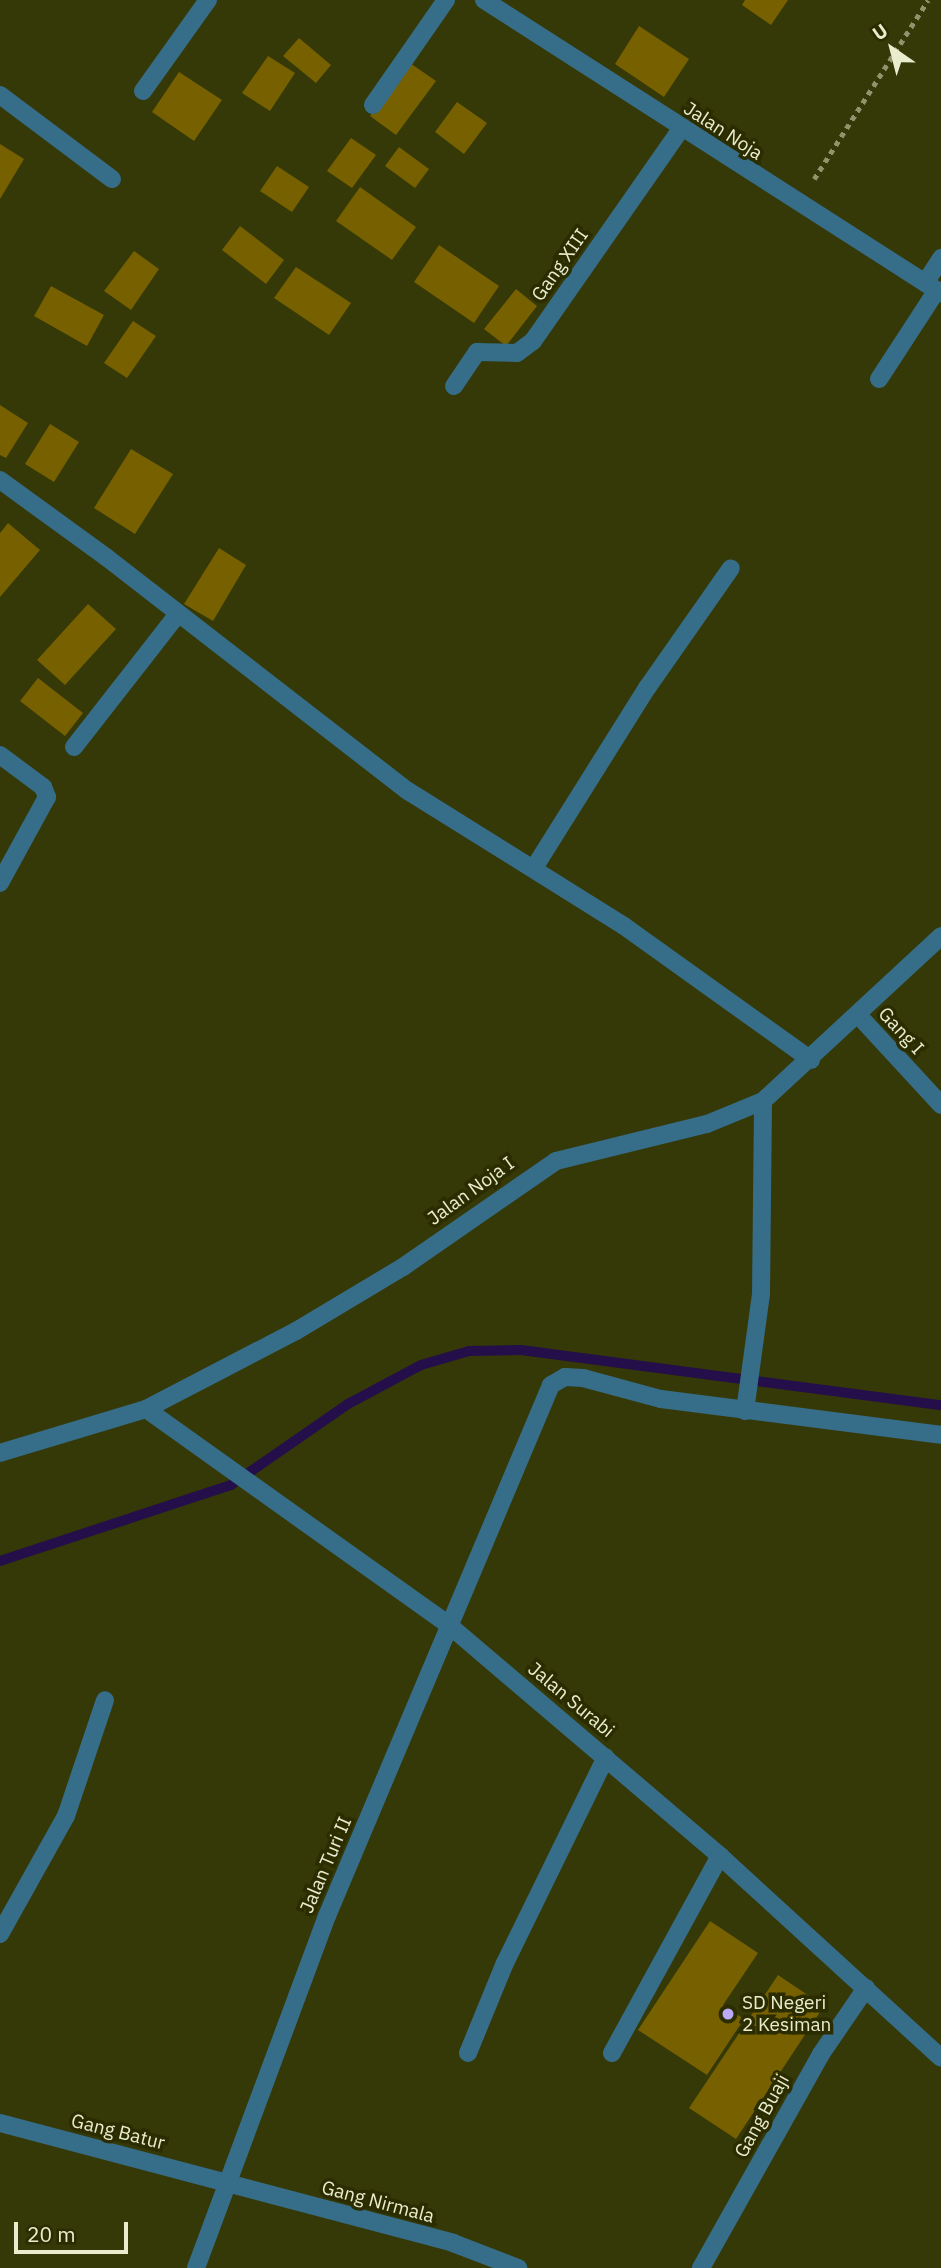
<!DOCTYPE html>
<style>
body{margin:0}
#map{position:relative;width:941px;height:2268px;overflow:hidden;background:#353807;font-family:"IBM Plex Sans",sans-serif}
div>[style]{position:absolute}
[style*='--x']{left:calc(var(--x)*1px);top:calc(var(--y)*1px);width:calc(var(--w)*1px);rotate:calc(var(--a)*1deg)}
.stream>*{height:10px;margin:-5px;padding:0 5px;transform-origin:5px;border-radius:5px;background:#240f4a}
.building>*{inset:0;background:#776000}
.path>*{height:4.5px;margin-top:-2.25px;transform-origin:0;background:repeating-linear-gradient(90deg,#90936b 0 5px,transparent 0 10px)}
.minor>*{height:18px;margin:-9px;padding:0 9px;transform-origin:9px;border-radius:9px;background:#366d89}
.dots>*{width:19px;height:19px;translate:-50% -50%;box-sizing:border-box;border:4px solid #2b2d00;border-radius:50%}
span{translate:-50% -50%;white-space:nowrap;text-align:center;line-height:1.15;-webkit-text-stroke:7px #2b2d00;paint-order:stroke}
.street-label{font-size:19px;color:#e9eccd}
.poi-label{font-size:19px;color:#e9eccd}
.left{translate:0 -50%;text-align:left}
.north{position:absolute;left:857px;top:14px;width:70px;height:70px;-webkit-text-stroke:5px #2b2d00;paint-order:stroke;rotate:325deg;font-size:19px;font-weight:700;line-height:28px;text-align:center;color:#e9eccd}
.north::after{content:'';display:block;margin:auto;width:24px;height:32px;background:#e9eccd;clip-path:polygon(50% 0,100% 100%,50% 72%,0 100%)}
.scale{position:absolute;left:14px;top:2222px;width:114px;height:32px;box-sizing:border-box;border:4px solid #e9eccd;border-top:0;padding-left:9px;font-size:21px;line-height:24px;white-space:nowrap;color:#e9eccd;-webkit-text-stroke:5px #2b2d00;paint-order:stroke}
</style>
<div id="map">
<div class="stream">
<div style="--x:0;--y:1561;--w:243;--a:-18.2"></div>
<div style="--x:231;--y:1485;--w:142;--a:-34.7"></div>
<div style="--x:348;--y:1404;--w:83;--a:-28.1"></div>
<div style="--x:421;--y:1365;--w:50;--a:-16.3"></div>
<div style="--x:469;--y:1351;--w:52;--a:-1.1"></div>
<div style="--x:521;--y:1350;--w:424;--a:7.5"></div>
</div>
<div class="building">
<div style="clip-path:polygon(745px 0,788px 0,771px 25px,742px 5px)"></div>
<div style="clip-path:polygon(639px 26px,689px 59px,664px 97px,615px 64px)"></div>
<div style="clip-path:polygon(299px 38px,331px 65px,316px 83px,283px 56px)"></div>
<div style="clip-path:polygon(268px 56px,295px 73px,270px 111px,242px 93px)"></div>
<div style="clip-path:polygon(410px 63px,436px 81px,396px 135px,370px 116px)"></div>
<div style="clip-path:polygon(179px 72px,222px 100px,194px 141px,152px 112px)"></div>
<div style="clip-path:polygon(457px 102px,487px 123px,464px 154px,435px 132px)"></div>
<div style="clip-path:polygon(351px 138px,376px 155px,352px 188px,327px 171px)"></div>
<div style="clip-path:polygon(0 144px,24px 159px,0 199px)"></div>
<div style="clip-path:polygon(399px 147px,429px 169px,415px 188px,385px 166px)"></div>
<div style="clip-path:polygon(277px 166px,309px 187px,292px 212px,260px 191px)"></div>
<div style="clip-path:polygon(360px 187px,416px 227px,392px 260px,336px 221px)"></div>
<div style="clip-path:polygon(240px 226px,284px 260px,266px 284px,222px 250px)"></div>
<div style="clip-path:polygon(439px 245px,499px 286px,474px 323px,414px 282px)"></div>
<div style="clip-path:polygon(134px 251px,159px 269px,131px 310px,104px 291px)"></div>
<div style="clip-path:polygon(296px 267px,351px 303px,329px 335px,274px 298px)"></div>
<div style="clip-path:polygon(51px 286px,104px 315px,87px 346px,34px 316px)"></div>
<div style="clip-path:polygon(516px 289px,537px 306px,506px 346px,484px 329px)"></div>
<div style="clip-path:polygon(133px 321px,156px 336px,127px 378px,104px 363px)"></div>
<div style="clip-path:polygon(0 405px,28px 423px,6px 458px,0 455px)"></div>
<div style="clip-path:polygon(50px 424px,79px 442px,54px 482px,25px 464px)"></div>
<div style="clip-path:polygon(131px 449px,173px 474px,135px 534px,94px 508px)"></div>
<div style="clip-path:polygon(8px 523px,40px 550px,0 597px,0 533px)"></div>
<div style="clip-path:polygon(219px 548px,246px 565px,213px 621px,184px 604px)"></div>
<div style="clip-path:polygon(88px 604px,116px 629px,65px 685px,37px 660px)"></div>
<div style="clip-path:polygon(38px 678px,83px 713px,65px 736px,20px 701px)"></div>
<div style="clip-path:polygon(710px 1921px,758px 1953px,723px 2005px,744px 2019px,707px 2075px,638px 2030px)"></div>
<div style="clip-path:polygon(778px 1975px,824px 2006px,736px 2139px,689px 2108px)"></div>
</div>
<div class="path">
<div style="--x:814;--y:179;--w:212;--a:-57.5"></div>
</div>
<div class="minor">
<div style="--x:484;--y:0;--w:543;--a:32.67"></div>
<div style="--x:143;--y:91;--w:112;--a:-54.5"></div>
<div style="--x:0;--y:95;--w:140;--a:36.9"></div>
<div style="--x:373;--y:105;--w:128;--a:-55.2"></div>
<div style="--x:925;--y:283;--w:30;--a:-57"></div>
<div style="--x:879;--y:379;--w:106;--a:-56.9"></div>
<div style="--x:454;--y:386;--w:41;--a:-55.9"></div>
<div style="--x:477;--y:352;--w:40;--a:1.4"></div>
<div style="--x:517;--y:353;--w:20;--a:-37"></div>
<div style="--x:533;--y:341;--w:259;--a:-55.1"></div>
<div style="--x:0;--y:480;--w:131;--a:36"></div>
<div style="--x:106;--y:557;--w:382;--a:37.8"></div>
<div style="--x:408;--y:791;--w:255;--a:32"></div>
<div style="--x:624;--y:926;--w:230;--a:35.6"></div>
<div style="--x:74;--y:747;--w:169;--a:-52"></div>
<div style="--x:0;--y:755;--w:54;--a:36.7"></div>
<div style="--x:43;--y:787;--w:11;--a:68"></div>
<div style="--x:47;--y:797;--w:98;--a:118.7"></div>
<div style="--x:534;--y:868;--w:213;--a:-57.9"></div>
<div style="--x:647;--y:688;--w:146;--a:-55"></div>
<div style="--x:859;--y:1016;--w:121;--a:47.3"></div>
<div style="--x:146;--y:1409;--w:374;--a:35.5"></div>
<div style="--x:450;--y:1626;--w:355;--a:40.4"></div>
<div style="--x:720;--y:1856;--w:299;--a:42.4"></div>
<div style="--x:745;--y:1411;--w:118;--a:-82.2"></div>
<div style="--x:761;--y:1294;--w:193;--a:-89.4"></div>
<div style="--x:0;--y:1453;--w:152;--a:-16.8"></div>
<div style="--x:146;--y:1409;--w:169;--a:-27.5"></div>
<div style="--x:296;--y:1331;--w:125;--a:-30.9"></div>
<div style="--x:403;--y:1267;--w:186;--a:-34.7"></div>
<div style="--x:556;--y:1161;--w:155;--a:-13.8"></div>
<div style="--x:707;--y:1124;--w:61;--a:-22.3"></div>
<div style="--x:763;--y:1101;--w:243;--a:-42.8"></div>
<div style="--x:0;--y:1934;--w:135;--a:-60.8"></div>
<div style="--x:66;--y:1816;--w:122;--a:-71.4"></div>
<div style="--x:468;--y:2053;--w:97;--a:-67.7"></div>
<div style="--x:505;--y:1963;--w:229;--a:-63.9"></div>
<div style="--x:612;--y:2053;--w:225;--a:-61.3"></div>
<div style="--x:0;--y:2123;--w:469;--a:14.8"></div>
<div style="--x:453;--y:2243;--w:70;--a:21"></div>
<div style="--x:196;--y:2268;--w:376;--a:-69.6"></div>
<div style="--x:327;--y:1916;--w:576;--a:-67.13"></div>
<div style="--x:551;--y:1385;--w:16;--a:-30"></div>
<div style="--x:565;--y:1377;--w:18;--a:3"></div>
<div style="--x:583;--y:1378;--w:81;--a:15.1"></div>
<div style="--x:661;--y:1399;--w:282;--a:7.3"></div>
<div style="--x:701;--y:2268;--w:245;--a:-60.7"></div>
<div style="--x:821;--y:2054;--w:80;--a:-55.7"></div>
</div>
<div class="dots">
<div style="left:728px;top:2014px;background:#baaaf7"></div>
</div>
<div class="street-label">
<span style="left:723px;top:131px;rotate:33deg">Jalan Noja</span>
<span style="left:560px;top:265px;rotate:-55deg">Gang XIII</span>
<span style="left:901px;top:1031px;rotate:47deg">Gang I</span>
<span style="left:471px;top:1191px;rotate:-36deg">Jalan Noja I</span>
<span style="left:571px;top:1700px;rotate:40deg">Jalan Surabi</span>
<span style="left:326px;top:1865px;rotate:-67deg">Jalan Turi II</span>
<span style="left:762px;top:2116px;rotate:-61deg">Gang Buaji</span>
<span style="left:118px;top:2132px;rotate:14deg">Gang Batur</span>
<span style="left:378px;top:2202px;rotate:15deg">Gang Nirmala</span>
</div>
<div class="poi-label">
<span class="left" style="left:742px;top:2014px">SD Negeri<br>2 Kesiman</span>
</div>
<div class="north">U</div>
<div class="scale">20 m</div>
</div>
